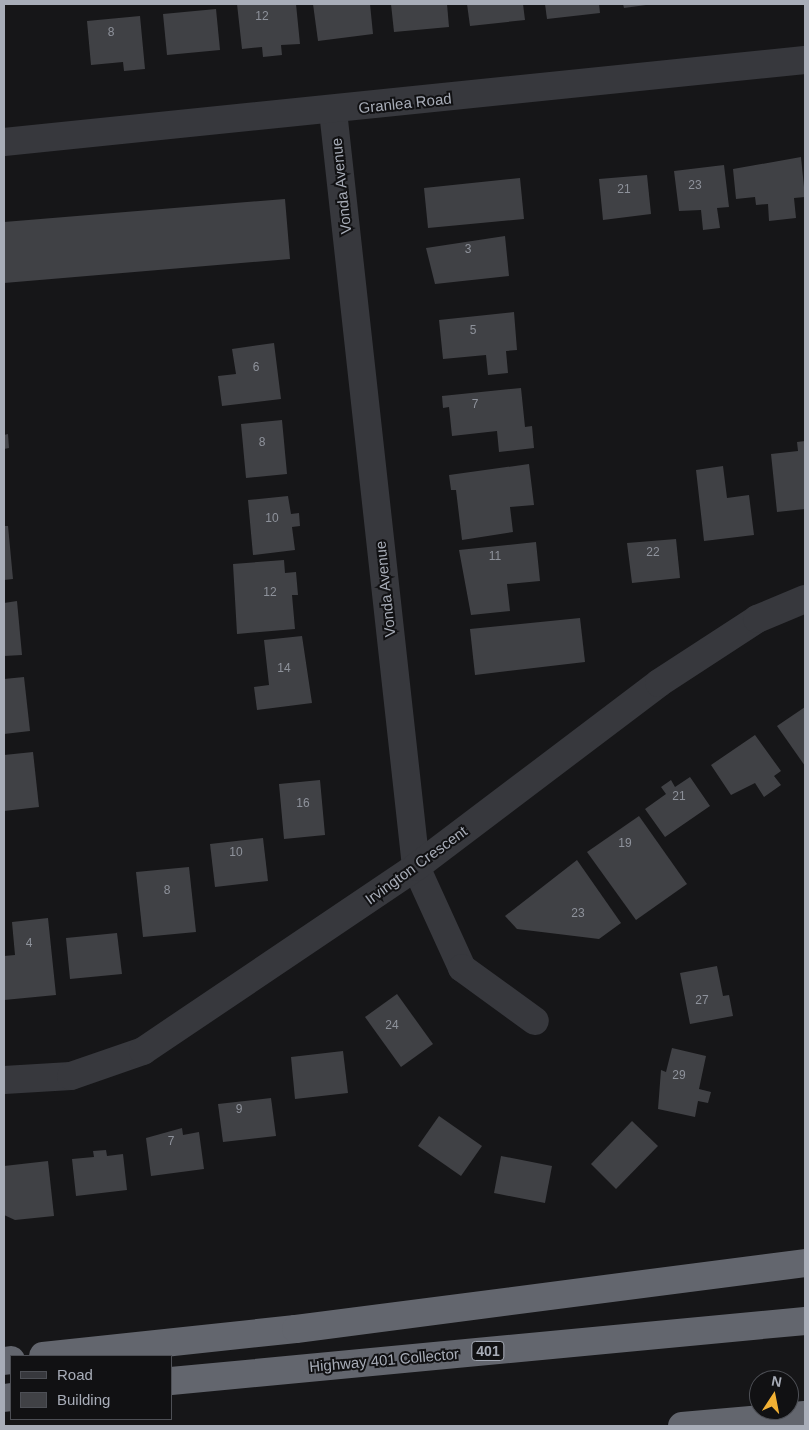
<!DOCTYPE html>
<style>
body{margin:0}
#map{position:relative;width:809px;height:1430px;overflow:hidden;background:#161618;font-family:Helvetica,sans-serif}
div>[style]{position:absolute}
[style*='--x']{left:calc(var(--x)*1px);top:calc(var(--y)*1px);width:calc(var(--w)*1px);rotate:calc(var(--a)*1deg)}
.building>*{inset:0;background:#404145}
.street>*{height:28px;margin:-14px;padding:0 14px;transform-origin:14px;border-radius:14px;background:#37383d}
.highway>*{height:28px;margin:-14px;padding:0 14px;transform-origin:14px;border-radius:14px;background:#63666e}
span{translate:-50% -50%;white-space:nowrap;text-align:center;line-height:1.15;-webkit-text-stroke:4px #111113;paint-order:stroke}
.number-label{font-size:12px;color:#8e929b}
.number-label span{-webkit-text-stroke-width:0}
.shield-label span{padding:1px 4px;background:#111113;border:1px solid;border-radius:4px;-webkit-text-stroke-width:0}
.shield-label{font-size:14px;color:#a8adb8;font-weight:700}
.street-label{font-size:15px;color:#a8adb8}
.frame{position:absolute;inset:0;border:5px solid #a8adb8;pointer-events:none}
.legend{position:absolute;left:10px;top:1355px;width:162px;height:65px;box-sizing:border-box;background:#111113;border:1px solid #4d4f55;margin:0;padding:6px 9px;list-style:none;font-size:15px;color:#a8adb8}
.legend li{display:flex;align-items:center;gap:10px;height:25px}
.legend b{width:25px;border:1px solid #4d4f55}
.north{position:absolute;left:749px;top:1370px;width:50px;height:50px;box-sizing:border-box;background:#111113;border:1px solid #4d4f55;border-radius:50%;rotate:11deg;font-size:14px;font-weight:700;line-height:20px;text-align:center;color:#a8adb8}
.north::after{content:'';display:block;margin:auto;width:18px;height:22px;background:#f2b134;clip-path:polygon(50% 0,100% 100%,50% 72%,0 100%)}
</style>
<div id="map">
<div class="building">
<div style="clip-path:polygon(237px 4px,296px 4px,300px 44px,281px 45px,282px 55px,263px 57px,262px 47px,242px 49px)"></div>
<div style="clip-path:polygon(313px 4px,370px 4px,373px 34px,318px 41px)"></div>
<div style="clip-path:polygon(391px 4px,447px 4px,449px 27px,394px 32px)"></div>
<div style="clip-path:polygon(467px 4px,523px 4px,525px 20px,470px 26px)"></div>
<div style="clip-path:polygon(545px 4px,599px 4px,600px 13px,547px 19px)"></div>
<div style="clip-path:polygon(623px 4px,646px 4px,646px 5px,624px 8px)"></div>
<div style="clip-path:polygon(216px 9px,220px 50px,167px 55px,163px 14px)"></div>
<div style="clip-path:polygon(140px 16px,145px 69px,124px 71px,123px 62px,91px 65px,87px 21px)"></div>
<div style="clip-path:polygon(801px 157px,805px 197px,794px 198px,796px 218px,769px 221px,768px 204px,756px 205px,755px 197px,736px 199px,733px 169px)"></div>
<div style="clip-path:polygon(724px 165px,729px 207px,717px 208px,720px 228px,703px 230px,701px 210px,679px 211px,674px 171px)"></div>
<div style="clip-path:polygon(647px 175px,651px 214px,603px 220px,599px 179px)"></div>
<div style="clip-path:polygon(520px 178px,524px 219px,428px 228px,424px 188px)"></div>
<div style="clip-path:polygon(285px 199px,290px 259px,4px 283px,4px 222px)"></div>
<div style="clip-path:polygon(505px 236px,509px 276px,435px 284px,426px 248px)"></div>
<div style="clip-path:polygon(514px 312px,517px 350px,506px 351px,508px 373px,488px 375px,486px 355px,443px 359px,439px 320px)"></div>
<div style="clip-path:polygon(274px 343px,281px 399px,222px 406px,218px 376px,236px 374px,232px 349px)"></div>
<div style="clip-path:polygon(521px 388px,525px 427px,532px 426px,534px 448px,499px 452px,497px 431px,452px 436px,449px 407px,443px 408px,442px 396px)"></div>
<div style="clip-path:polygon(282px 420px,287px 474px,246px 478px,241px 424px)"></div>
<div style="clip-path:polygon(8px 434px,9px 448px,4px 449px,4px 435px)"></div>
<div style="clip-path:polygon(805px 441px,805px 509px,777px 512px,771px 454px,798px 451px,797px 442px)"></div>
<div style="clip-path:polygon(529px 464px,534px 505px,510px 507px,513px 532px,462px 540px,456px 490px,451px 490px,449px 475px)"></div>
<div style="clip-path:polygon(723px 466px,727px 498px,749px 495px,754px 535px,704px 541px,696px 470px)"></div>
<div style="clip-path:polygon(288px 496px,291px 514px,299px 513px,300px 526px,292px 527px,295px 550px,253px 555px,248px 500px)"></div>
<div style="clip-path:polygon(4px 526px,8px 526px,13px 579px,4px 580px)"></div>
<div style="clip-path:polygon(676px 539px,680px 578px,632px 583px,627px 543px)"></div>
<div style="clip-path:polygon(536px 542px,540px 581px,507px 584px,510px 611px,471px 615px,459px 550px)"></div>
<div style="clip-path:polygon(284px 560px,285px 573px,296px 572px,298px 595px,292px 595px,295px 629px,237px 634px,233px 564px)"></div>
<div style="clip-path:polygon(17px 601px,22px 655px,4px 656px,4px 603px)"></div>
<div style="clip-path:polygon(580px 618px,585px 662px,475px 675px,470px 629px)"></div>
<div style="clip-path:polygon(302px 636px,312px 703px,257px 710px,254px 687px,269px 685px,264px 640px)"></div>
<div style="clip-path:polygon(24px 677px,30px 731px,4px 734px,4px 679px)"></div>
<div style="clip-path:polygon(805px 707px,805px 766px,777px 726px)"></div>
<div style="clip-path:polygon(755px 735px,781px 771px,774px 776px,781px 785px,764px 797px,755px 783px,731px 795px,711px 765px)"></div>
<div style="clip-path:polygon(33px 752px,39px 807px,4px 811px,4px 755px)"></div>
<div style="clip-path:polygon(690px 777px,710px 806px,665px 837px,645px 809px,666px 794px,661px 787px,671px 780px,675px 787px)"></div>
<div style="clip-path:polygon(320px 780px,325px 835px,284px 839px,279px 784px)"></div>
<div style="clip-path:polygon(639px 816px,687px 884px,636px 920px,587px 852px)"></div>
<div style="clip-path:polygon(263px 838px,268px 881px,215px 887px,210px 844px)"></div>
<div style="clip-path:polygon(577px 860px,621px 923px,599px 939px,517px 929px,505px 916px)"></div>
<div style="clip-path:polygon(189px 867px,196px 932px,143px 937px,136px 872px)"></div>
<div style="clip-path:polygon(48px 918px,56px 995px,4px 1000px,4px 956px,15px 955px,12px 922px)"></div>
<div style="clip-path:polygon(117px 933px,122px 974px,70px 979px,66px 938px)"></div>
<div style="clip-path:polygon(717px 966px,723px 996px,729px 995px,733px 1016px,690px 1024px,680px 973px)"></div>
<div style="clip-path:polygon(397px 994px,433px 1044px,401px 1067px,365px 1017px)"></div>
<div style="clip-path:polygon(672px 1048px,706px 1056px,699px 1089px,711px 1092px,708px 1103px,698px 1101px,695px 1117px,658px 1109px,661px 1070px,666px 1072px)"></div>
<div style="clip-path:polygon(343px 1051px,348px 1093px,295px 1099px,291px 1057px)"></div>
<div style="clip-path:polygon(271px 1098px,276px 1136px,223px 1142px,218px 1104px)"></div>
<div style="clip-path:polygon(439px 1116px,482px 1146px,461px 1176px,418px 1146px)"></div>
<div style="clip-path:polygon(632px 1121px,658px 1146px,616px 1189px,591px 1164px)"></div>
<div style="clip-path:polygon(182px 1128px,183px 1135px,199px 1132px,204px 1169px,151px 1176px,146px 1138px)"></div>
<div style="clip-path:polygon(106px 1150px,107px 1156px,123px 1154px,127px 1190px,76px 1196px,72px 1159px,94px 1157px,93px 1151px)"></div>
<div style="clip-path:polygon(501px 1156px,552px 1166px,545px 1203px,494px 1193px)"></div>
<div style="clip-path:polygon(48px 1161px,54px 1216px,15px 1220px,4px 1215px,4px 1166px)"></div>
</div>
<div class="street">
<div style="--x:333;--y:111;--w:761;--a:83.73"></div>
<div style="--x:416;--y:867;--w:111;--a:65.5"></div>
<div style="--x:462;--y:968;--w:90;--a:36"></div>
<div style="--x:4;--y:142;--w:805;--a:-5.85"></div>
<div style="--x:4;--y:1080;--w:67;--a:-3.4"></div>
<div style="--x:71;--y:1076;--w:76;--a:-19.1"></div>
<div style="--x:143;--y:1051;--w:329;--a:-34"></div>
<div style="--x:416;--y:867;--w:305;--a:-37.1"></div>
<div style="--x:659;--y:683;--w:117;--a:-33.1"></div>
<div style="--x:757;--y:619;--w:52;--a:-22.6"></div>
</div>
<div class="highway">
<div style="--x:43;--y:1356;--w:254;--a:-6.1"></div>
<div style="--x:296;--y:1329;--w:513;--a:-7.39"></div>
<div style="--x:4;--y:1361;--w:7;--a:-8"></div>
<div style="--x:171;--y:1381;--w:637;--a:-5.41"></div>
<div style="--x:4;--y:1398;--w:7;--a:-8"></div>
<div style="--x:682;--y:1426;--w:123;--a:-5.1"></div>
</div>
<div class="number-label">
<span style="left:262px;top:17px">12</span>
<span style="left:111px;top:33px">8</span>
<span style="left:695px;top:186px">23</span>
<span style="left:624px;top:190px">21</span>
<span style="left:468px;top:250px">3</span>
<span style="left:473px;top:331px">5</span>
<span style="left:256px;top:368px">6</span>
<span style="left:475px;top:405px">7</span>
<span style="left:262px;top:443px">8</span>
<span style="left:272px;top:519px">10</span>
<span style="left:653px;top:553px">22</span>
<span style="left:495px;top:557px">11</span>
<span style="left:270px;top:593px">12</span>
<span style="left:284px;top:669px">14</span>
<span style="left:679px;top:797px">21</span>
<span style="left:303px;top:804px">16</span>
<span style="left:625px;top:844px">19</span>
<span style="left:236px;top:853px">10</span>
<span style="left:167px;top:891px">8</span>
<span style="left:578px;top:914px">23</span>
<span style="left:29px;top:944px">4</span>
<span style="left:702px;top:1001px">27</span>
<span style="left:392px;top:1026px">24</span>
<span style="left:679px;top:1076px">29</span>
<span style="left:239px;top:1110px">9</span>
<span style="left:171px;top:1142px">7</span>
</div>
<div class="shield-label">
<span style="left:488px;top:1351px">401</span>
</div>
<div class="street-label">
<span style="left:405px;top:103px;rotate:-6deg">Granlea Road</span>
<span style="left:341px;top:186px;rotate:-96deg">Vonda Avenue</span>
<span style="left:385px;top:589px;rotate:-96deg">Vonda Avenue</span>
<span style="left:416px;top:865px;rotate:-36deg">Irvington Crescent</span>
<span style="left:384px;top:1360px;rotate:-5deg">Highway 401 Collector</span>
</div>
<div class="frame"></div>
<ul class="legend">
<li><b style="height:6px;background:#37383d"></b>Road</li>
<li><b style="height:14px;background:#404145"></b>Building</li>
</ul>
<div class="north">N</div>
</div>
